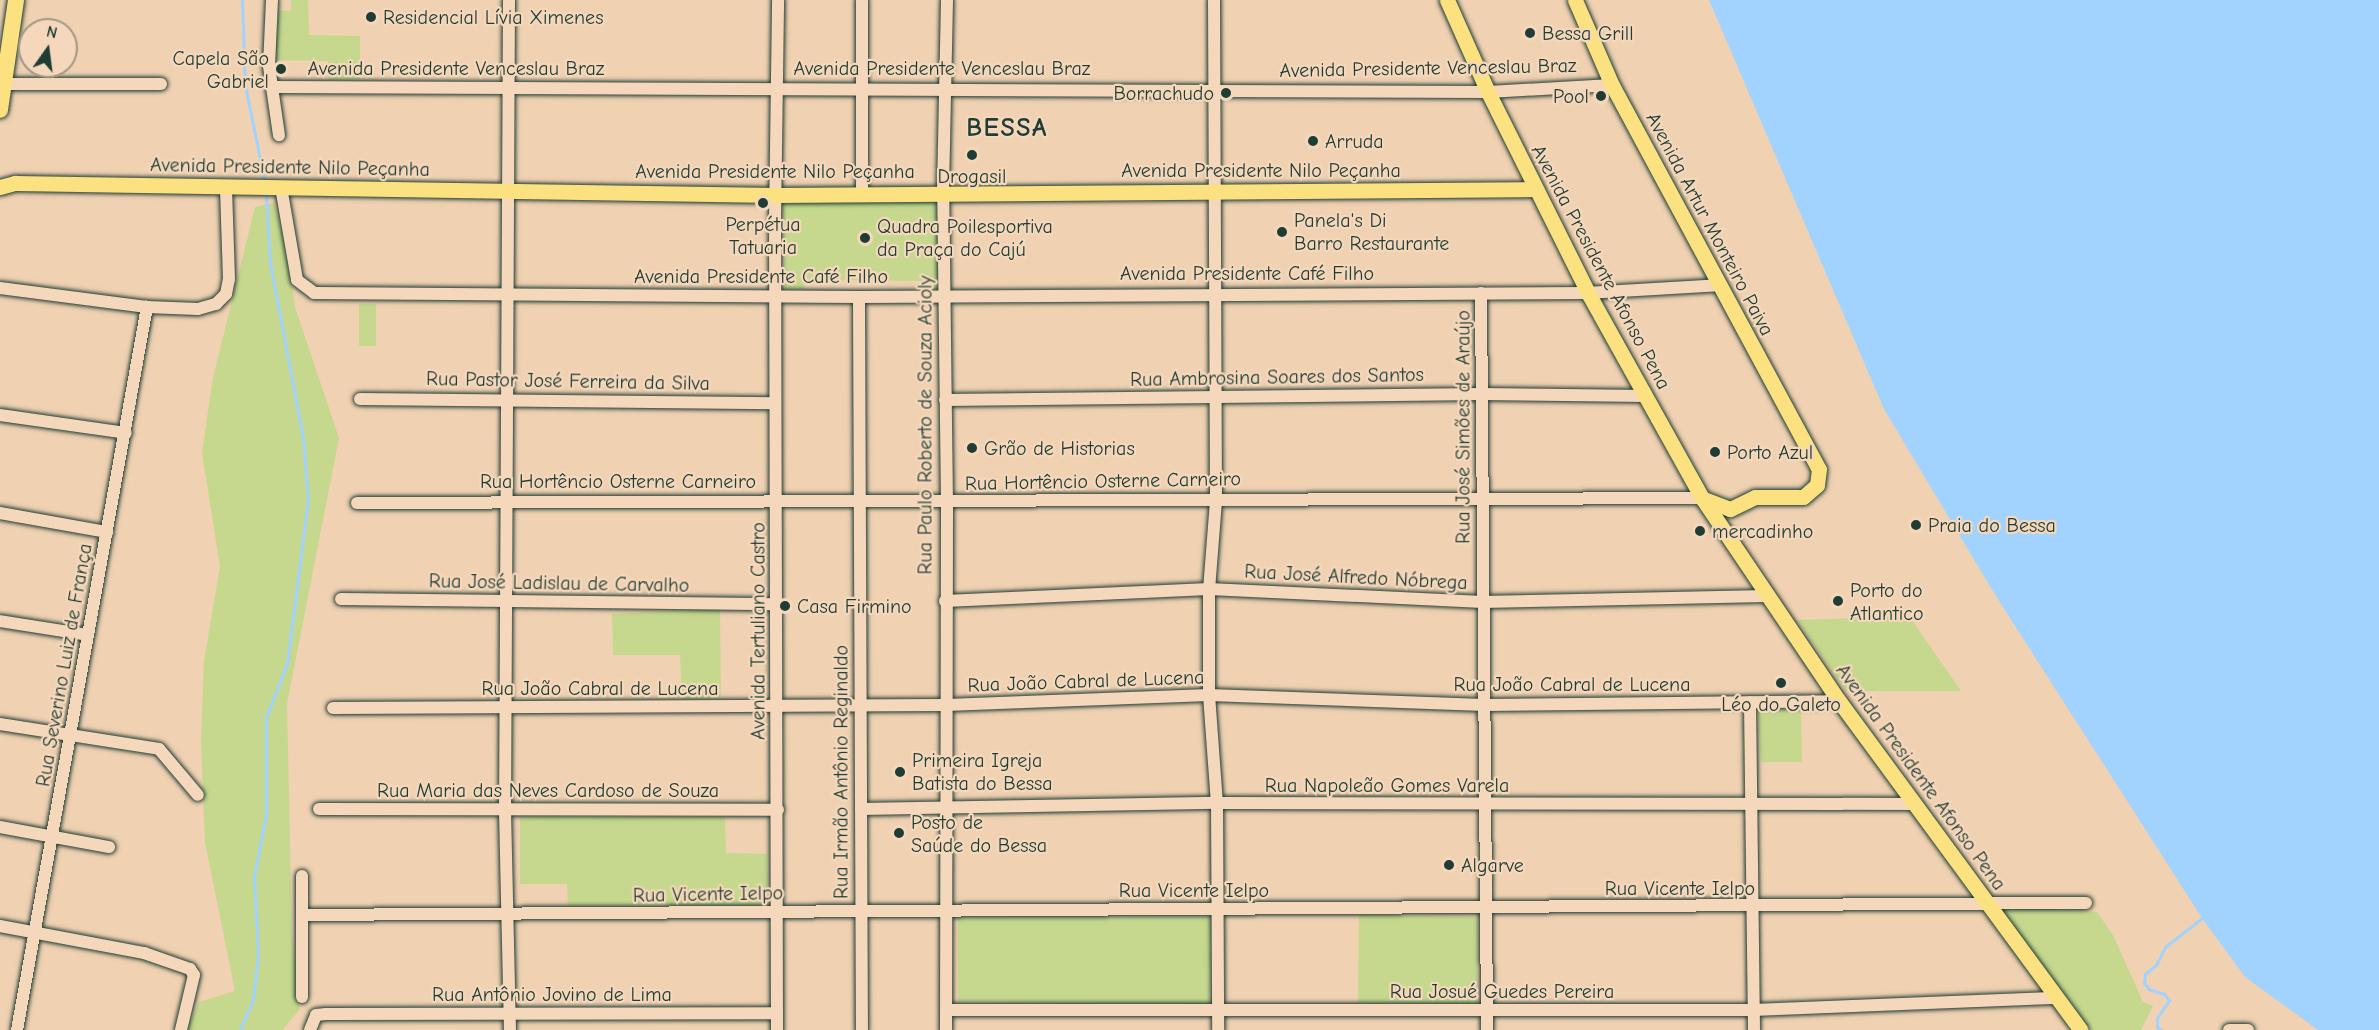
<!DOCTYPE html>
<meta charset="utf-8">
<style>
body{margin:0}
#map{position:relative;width:2379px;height:1030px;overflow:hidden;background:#f0d1b2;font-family:"Comic Neue",sans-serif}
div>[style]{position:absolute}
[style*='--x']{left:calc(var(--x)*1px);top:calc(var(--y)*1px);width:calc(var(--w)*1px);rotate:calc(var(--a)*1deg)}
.green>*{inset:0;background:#c5d88d}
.water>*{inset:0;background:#a1d3fe}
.stream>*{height:3px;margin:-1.5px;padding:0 1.5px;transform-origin:1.5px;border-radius:1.5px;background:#a1d3fe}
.roads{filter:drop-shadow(0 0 2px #1f3d34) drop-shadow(0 0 2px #1f3d34)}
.minor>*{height:12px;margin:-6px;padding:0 6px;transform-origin:6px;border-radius:6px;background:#f5d7bb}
.major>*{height:15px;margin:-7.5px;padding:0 7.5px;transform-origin:7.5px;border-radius:7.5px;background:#fbe180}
.highway>*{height:16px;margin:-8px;padding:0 8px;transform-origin:8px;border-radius:8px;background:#fbe180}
.dots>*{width:16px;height:16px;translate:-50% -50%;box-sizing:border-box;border:3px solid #f5d7bb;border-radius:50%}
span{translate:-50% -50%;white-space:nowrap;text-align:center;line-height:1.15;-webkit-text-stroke:4.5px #f5d7bb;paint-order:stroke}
.poi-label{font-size:20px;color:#1f3d34}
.left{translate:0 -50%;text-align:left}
.right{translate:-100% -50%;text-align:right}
.street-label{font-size:20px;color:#1f3d34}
.district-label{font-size:26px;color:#1f3d34;font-weight:700;letter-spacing:1.5px}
.north{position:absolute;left:18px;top:18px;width:60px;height:60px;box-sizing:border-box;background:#f5d7bb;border:2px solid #9f9985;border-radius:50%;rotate:14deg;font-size:16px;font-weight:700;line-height:24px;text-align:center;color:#1f3d34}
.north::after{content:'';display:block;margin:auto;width:21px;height:27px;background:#1f3d34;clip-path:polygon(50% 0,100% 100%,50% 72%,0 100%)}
</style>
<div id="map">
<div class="green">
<div style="clip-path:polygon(291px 0,308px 0,309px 35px,360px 36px,360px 79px,329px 80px,328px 61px,273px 60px,276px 10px,291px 11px)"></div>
<div style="clip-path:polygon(941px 198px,940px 289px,921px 289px,921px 281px,805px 280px,804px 289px,785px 289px,783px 199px)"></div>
<div style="clip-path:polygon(274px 203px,286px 244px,295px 307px,339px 438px,287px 704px,292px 935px,300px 1009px,282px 1030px,187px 1030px,199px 1002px,235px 991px,205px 842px,201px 741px,204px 661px,220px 566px,202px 453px,213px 378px,255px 207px)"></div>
<div style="clip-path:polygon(359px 304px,376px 304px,376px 346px,359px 346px)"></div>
<div style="clip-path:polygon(720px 609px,721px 697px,682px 700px,680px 655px,613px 655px,612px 614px)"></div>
<div style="clip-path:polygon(1909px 616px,1961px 691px,1846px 691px,1797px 620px)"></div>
<div style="clip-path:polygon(1801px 708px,1802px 762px,1761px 762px,1758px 709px)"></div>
<div style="clip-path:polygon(520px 817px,725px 817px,726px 853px,767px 854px,768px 905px,568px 905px,567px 884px,520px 884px)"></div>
<div style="clip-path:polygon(2005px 906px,2097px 912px,2113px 935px,2143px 1002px,2153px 1006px,2141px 1030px,2092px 1030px,2003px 912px)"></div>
<div style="clip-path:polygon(1359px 915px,1478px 917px,1477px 1004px,1358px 1002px)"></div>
<div style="clip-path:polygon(1211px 917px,1209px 1004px,958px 1001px,958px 918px)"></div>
</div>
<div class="water">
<div style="clip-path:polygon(1709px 0,2379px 0,2379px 1030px,2318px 1030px,2245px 977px,2202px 918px,1994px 593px,1884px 409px)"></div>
</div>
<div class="stream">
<div style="--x:242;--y:0;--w:85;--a:88"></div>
<div style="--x:245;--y:85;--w:96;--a:78.6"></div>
<div style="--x:240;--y:1030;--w:33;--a:-67"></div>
<div style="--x:253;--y:1000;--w:45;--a:-83.7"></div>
<div style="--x:258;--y:955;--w:79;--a:-92.9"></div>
<div style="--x:254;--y:876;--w:63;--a:-79"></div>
<div style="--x:266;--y:814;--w:97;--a:-90"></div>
<div style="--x:266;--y:717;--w:58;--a:-68.7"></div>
<div style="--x:287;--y:663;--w:164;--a:-82.7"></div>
<div style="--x:308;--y:500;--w:62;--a:-94.6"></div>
<div style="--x:303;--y:438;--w:177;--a:-100.7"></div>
<div style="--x:270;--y:264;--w:69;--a:-93.3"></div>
<div style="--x:2161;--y:1030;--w:5;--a:-143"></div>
<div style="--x:2157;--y:1027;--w:9;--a:-90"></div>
<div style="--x:2157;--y:1018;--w:22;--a:-56"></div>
<div style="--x:2169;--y:1000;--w:8;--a:-130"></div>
<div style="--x:2164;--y:994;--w:16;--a:-162"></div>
<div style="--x:2149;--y:989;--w:8;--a:-130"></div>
<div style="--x:2144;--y:983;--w:9;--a:-84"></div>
<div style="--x:2145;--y:974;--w:14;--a:-39"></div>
<div style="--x:2156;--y:965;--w:20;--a:-63"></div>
<div style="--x:2165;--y:947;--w:47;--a:-38.1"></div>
</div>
<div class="roads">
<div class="minor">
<div style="--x:272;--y:0;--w:66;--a:92.6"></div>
<div style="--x:269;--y:66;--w:70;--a:81.8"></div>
<div style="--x:509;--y:0;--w:811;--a:90.28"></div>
<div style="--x:505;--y:811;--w:219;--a:88.7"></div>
<div style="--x:1214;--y:0;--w:501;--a:89.77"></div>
<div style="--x:1216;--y:501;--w:88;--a:94.5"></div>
<div style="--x:1209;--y:589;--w:106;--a:90"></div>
<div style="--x:1209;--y:695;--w:108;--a:85.8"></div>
<div style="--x:1217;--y:803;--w:227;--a:89.7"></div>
<div style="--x:5;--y:84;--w:156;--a:0"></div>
<div style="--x:272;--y:87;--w:1216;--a:0.24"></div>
<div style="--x:1488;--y:92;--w:124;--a:-3.2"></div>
<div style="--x:281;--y:187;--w:94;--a:80.2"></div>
<div style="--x:297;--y:280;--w:21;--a:37"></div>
<div style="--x:314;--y:293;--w:545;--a:0.42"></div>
<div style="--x:859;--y:297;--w:729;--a:-0.31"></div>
<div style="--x:1588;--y:293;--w:133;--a:-3.4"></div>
<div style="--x:862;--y:192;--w:192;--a:-90"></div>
<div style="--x:0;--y:288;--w:148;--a:7.4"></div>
<div style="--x:147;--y:307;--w:51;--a:2.2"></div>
<div style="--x:198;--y:309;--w:19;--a:-16"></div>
<div style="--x:216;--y:304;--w:14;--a:-45"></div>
<div style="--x:226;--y:294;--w:15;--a:-79"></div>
<div style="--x:229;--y:279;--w:92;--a:-91.9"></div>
<div style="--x:1481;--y:293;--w:737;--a:89.53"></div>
<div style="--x:859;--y:297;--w:733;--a:89.77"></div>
<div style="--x:360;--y:399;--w:415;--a:0.6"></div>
<div style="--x:945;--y:400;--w:537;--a:-0.64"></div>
<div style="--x:1482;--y:394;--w:164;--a:0.7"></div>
<div style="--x:0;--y:415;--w:127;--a:8.1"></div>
<div style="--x:357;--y:503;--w:1345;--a:-0.21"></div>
<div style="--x:0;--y:513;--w:109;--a:10.1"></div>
<div style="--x:341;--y:599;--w:436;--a:0.7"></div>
<div style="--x:945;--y:601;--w:264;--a:-2.6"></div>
<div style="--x:1209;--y:589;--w:274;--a:2.7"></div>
<div style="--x:1483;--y:602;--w:283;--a:-1.2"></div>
<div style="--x:0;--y:621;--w:89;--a:9"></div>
<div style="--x:1750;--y:702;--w:328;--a:89.3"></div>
<div style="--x:333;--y:708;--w:613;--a:-0.28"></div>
<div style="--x:946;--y:705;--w:263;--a:-2.2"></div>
<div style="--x:1209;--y:695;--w:275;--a:2.1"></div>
<div style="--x:1484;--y:705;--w:355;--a:-0.6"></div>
<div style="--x:0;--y:724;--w:161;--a:8.9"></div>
<div style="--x:159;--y:749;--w:60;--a:49.7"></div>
<div style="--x:319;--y:809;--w:459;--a:0.1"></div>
<div style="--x:861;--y:809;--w:356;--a:-1"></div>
<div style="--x:1217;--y:803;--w:696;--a:0.08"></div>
<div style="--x:0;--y:827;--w:111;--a:10.4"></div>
<div style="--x:302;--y:876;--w:121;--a:90"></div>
<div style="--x:302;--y:915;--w:1784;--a:-0.39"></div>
<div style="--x:0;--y:926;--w:147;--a:10.6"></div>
<div style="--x:144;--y:953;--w:49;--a:19.2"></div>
<div style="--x:190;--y:969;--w:7;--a:56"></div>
<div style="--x:194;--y:975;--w:57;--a:103.3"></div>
<div style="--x:946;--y:1010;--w:807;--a:0"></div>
<div style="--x:1753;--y:1010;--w:305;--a:-2.3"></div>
<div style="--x:17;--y:1030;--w:735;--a:-79.81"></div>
<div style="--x:310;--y:1030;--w:16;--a:-68"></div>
<div style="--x:316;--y:1015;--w:10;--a:-6"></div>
<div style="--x:326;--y:1014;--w:451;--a:-0.1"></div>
<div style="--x:777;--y:1030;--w:809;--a:-90.14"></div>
<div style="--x:775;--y:221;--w:221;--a:-89.2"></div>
<div style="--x:946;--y:1030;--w:527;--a:-89.89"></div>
<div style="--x:947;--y:503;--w:312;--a:-90.7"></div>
<div style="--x:943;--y:191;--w:191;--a:-88.8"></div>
<div style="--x:2229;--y:1030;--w:19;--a:0"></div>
</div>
<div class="major">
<div style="--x:1447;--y:0;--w:101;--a:66"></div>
<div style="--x:1488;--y:92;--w:225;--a:63.5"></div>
<div style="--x:1588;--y:293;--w:235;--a:60.9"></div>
<div style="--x:1702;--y:498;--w:245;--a:56"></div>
<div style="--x:1839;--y:701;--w:408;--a:53.7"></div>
<div style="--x:1575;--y:0;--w:93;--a:66.5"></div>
<div style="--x:1612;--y:85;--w:436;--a:61.7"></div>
<div style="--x:1819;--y:469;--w:16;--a:97"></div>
<div style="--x:1817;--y:485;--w:18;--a:139"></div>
<div style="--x:1803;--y:497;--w:48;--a:180"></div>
<div style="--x:1755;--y:497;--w:28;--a:154"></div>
<div style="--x:1730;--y:509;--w:28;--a:-159"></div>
<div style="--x:0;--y:187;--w:16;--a:-15"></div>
<div style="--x:15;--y:183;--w:761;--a:0.9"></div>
<div style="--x:776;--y:195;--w:760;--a:-0.45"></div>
</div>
<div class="highway">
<div style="--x:0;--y:110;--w:111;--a:-81.7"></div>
</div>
</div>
<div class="dots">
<div style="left:371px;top:17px;background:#1f3d34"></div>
<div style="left:1530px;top:33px;background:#1f3d34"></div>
<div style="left:281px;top:69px;background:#1f3d34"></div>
<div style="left:1226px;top:93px;background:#1f3d34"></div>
<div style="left:1601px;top:96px;background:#1f3d34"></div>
<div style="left:1313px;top:141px;background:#1f3d34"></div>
<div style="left:972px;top:155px;background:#1f3d34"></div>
<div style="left:763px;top:203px;background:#1f3d34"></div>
<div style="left:1282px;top:232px;background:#1f3d34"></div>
<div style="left:865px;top:238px;background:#1f3d34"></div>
<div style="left:972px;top:448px;background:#1f3d34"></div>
<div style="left:1715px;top:452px;background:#1f3d34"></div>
<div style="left:1916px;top:525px;background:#1f3d34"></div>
<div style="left:1700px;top:531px;background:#1f3d34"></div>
<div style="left:1838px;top:601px;background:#1f3d34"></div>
<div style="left:785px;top:606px;background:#1f3d34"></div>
<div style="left:1781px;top:683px;background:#1f3d34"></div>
<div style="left:900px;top:772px;background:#1f3d34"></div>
<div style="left:899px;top:833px;background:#1f3d34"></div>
<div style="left:1449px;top:865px;background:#1f3d34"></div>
</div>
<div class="poi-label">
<span class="left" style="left:383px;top:17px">Residencial Lívia Ximenes</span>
<span class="left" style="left:1542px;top:33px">Bessa Grill</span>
<span class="right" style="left:269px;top:70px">Capela São<br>Gabriel</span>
<span class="right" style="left:1214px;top:93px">Borrachudo</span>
<span class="right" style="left:1589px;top:96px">Pool</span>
<span class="left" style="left:1325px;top:141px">Arruda</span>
<span style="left:972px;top:176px">Drogasil</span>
<span class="left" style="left:1294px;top:232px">Panela's Di<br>Barro Restaurante</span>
<span style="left:763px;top:236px">Perpétua<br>Tatuaria</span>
<span class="left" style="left:877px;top:238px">Quadra Poilesportiva<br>da Praça do Cajú</span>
<span class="left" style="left:984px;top:448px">Grão de Historias</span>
<span class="left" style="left:1727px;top:452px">Porto Azul</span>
<span class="left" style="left:1928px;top:525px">Praia do Bessa</span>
<span class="left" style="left:1712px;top:531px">mercadinho</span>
<span class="left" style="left:1850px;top:602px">Porto do<br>Atlantico</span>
<span class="left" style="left:797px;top:606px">Casa Firmino</span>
<span style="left:1781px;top:704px">Léo do Galeto</span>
<span class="left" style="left:912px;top:772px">Primeira Igreja<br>Batista do Bessa</span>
<span class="left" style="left:911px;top:834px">Posto de<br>Saúde do Bessa</span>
<span class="left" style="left:1461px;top:865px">Algarve</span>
</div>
<div class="street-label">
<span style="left:456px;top:68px">Avenida Presidente Venceslau Braz</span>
<span style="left:942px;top:68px">Avenida Presidente Venceslau Braz</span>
<span style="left:1428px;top:68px;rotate:-1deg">Avenida Presidente Venceslau Braz</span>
<span style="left:290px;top:167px;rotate:1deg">Avenida Presidente Nilo Peçanha</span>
<span style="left:1261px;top:170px">Avenida Presidente Nilo Peçanha</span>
<span style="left:775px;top:171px">Avenida Presidente Nilo Peçanha</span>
<span style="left:1710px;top:224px;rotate:62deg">Avenida Artur Monteiro Paiva</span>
<span style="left:1601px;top:267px;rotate:62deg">Avenida Presidente Afonso Pena</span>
<span style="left:1247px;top:273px">Avenida Presidente Café Filho</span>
<span style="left:761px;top:276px">Avenida Presidente Café Filho</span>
<span style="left:1277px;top:377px;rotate:-1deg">Rua Ambrosina Soares dos Santos</span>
<span style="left:568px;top:381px;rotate:1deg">Rua Pastor José Ferreira da Silva</span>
<span style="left:925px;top:425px;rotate:-90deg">Rua Paulo Roberto de Souza Acioly</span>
<span style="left:1463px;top:427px;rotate:-90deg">Rua José Simões de Araújo</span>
<span style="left:618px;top:481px">Rua Hortêncio Osterne Carneiro</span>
<span style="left:1103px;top:481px;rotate:-1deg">Rua Hortêncio Osterne Carneiro</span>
<span style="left:1356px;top:577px;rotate:3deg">Rua José Alfredo Nóbrega</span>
<span style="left:559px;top:583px;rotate:1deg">Rua José Ladislau de Carvalho</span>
<span style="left:758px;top:631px;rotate:-90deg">Avenida Tertuliano Castro</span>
<span style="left:64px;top:665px;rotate:-80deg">Rua Severino Luiz de França</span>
<span style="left:1086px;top:681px;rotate:-2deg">Rua João Cabral de Lucena</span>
<span style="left:1572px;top:684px">Rua João Cabral de Lucena</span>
<span style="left:600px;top:688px">Rua João Cabral de Lucena</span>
<span style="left:841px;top:772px;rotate:-90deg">Rua Irmão Antônio Reginaldo</span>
<span style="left:1921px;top:777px;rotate:54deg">Avenida Presidente Afonso Pena</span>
<span style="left:1387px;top:785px">Rua Napoleão Gomes Varela</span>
<span style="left:548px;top:790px">Rua Maria das Neves Cardoso de Souza</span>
<span style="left:1680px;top:888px">Rua Vicente Ielpo</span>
<span style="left:1194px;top:890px">Rua Vicente Ielpo</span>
<span style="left:708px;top:894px;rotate:-1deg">Rua Vicente Ielpo</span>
<span style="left:1502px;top:991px">Rua Josué Guedes Pereira</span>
<span style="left:552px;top:994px">Rua Antônio Jovino de Lima</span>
</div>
<div class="district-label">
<span style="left:1007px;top:129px">BESSA</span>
</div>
<div class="north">N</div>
</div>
